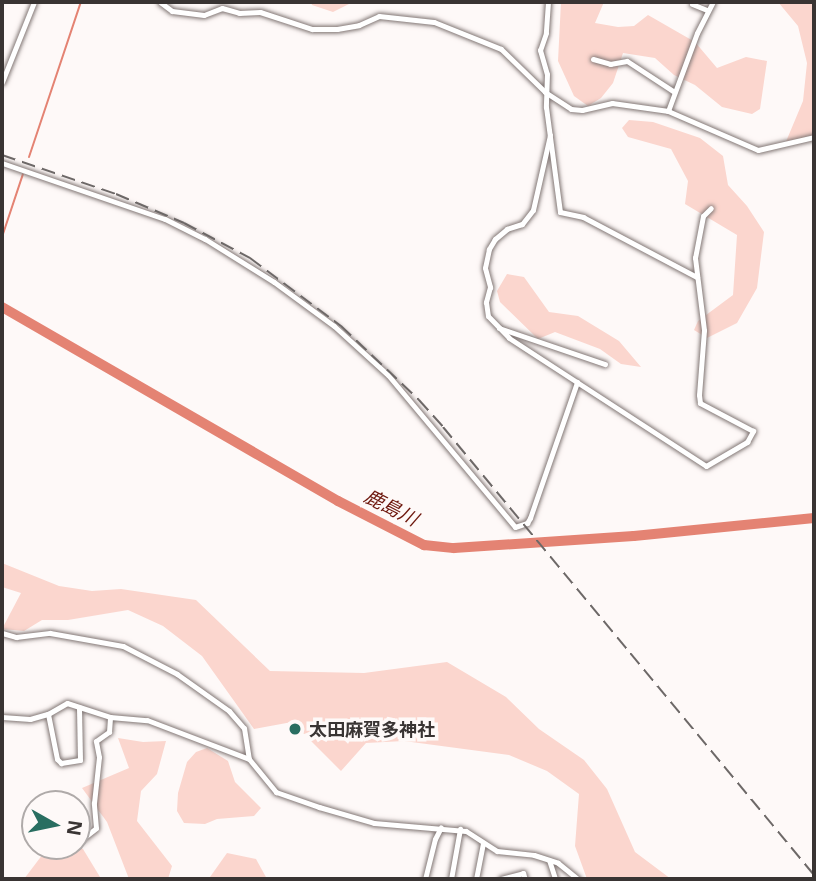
<!DOCTYPE html>
<meta charset="utf-8">
<style>
body{margin:0}
#map{position:relative;width:816px;height:881px;overflow:hidden;background:#fef9f8;font-family:"Open Sans","Noto Sans JP",sans-serif}
div>[style]{position:absolute}
[style*='--x']{left:calc(var(--x)*1px);top:calc(var(--y)*1px);width:calc(var(--w)*1px);rotate:calc(var(--a)*1deg)}
.green>*{inset:0;background:#fbd6ce}
.stream>*{height:2px;margin:-1px;padding:0 1px;transform-origin:1px;border-radius:1px;background:#e48373}
.river>*{height:10px;margin:-5px;padding:0 5px;transform-origin:5px;border-radius:5px;background:#e48373}
.roads{filter:drop-shadow(0 0 2px #827775) drop-shadow(0 0 2px #827775)}
.minor>*{height:5px;margin:-2.5px;padding:0 2.5px;transform-origin:2.5px;border-radius:2.5px;background:#fff}
.rail>*{height:2px;margin-top:-1px;transform-origin:0;background:repeating-linear-gradient(90deg,#6d6867 0 14px,transparent 0 21px)}
.dots>*{width:19px;height:19px;translate:-50% -50%;box-sizing:border-box;border:4px solid #fef9f8;border-radius:50%}
span{translate:-50% -50%;white-space:nowrap;text-align:center;line-height:1.15;-webkit-text-stroke:7px #fef9f8;paint-order:stroke}
.poi-label{font-size:18px;color:#393433;font-weight:700}
.left{translate:0 -50%;text-align:left}
.water-label{font-size:19px;color:#6d160c;font-style:italic}
.frame{position:absolute;inset:0;border:4px solid #393433;pointer-events:none}
.north{position:absolute;left:21px;top:790px;width:70px;height:70px;box-sizing:border-box;background:#fef9f8;border:2px solid #afaaa9;border-radius:50%;rotate:99deg;font-size:19px;font-weight:700;line-height:28px;text-align:center;color:#393433}
.north::after{content:'';display:block;margin:auto;width:24px;height:32px;background:#296e61;clip-path:polygon(50% 0,100% 100%,50% 72%,0 100%)}
</style>
<div id="map">
<div class="green">
<div style="clip-path:polygon(311px 2px,353px 2px,333px 12px,312px 5px)"></div>
<div style="clip-path:polygon(561px 2px,604px 2px,595px 23px,618px 27px,634px 26px,648px 15px,695px 42px,717px 68px,746px 57px,767px 61px,760px 109px,752px 114px,722px 107px,695px 85px,674px 75px,655px 58px,623px 53px,613px 83px,601px 98px,588px 106px,574px 96px,558px 61px)"></div>
<div style="clip-path:polygon(778px 2px,814px 2px,814px 136px,785px 144px,803px 101px,807px 63px,798px 26px)"></div>
<div style="clip-path:polygon(629px 120px,653px 122px,700px 138px,723px 156px,728px 185px,747px 206px,764px 232px,757px 288px,737px 323px,707px 338px,694px 330px,698px 321px,733px 295px,737px 235px,685px 204px,688px 181px,671px 149px,628px 137px,622px 128px)"></div>
<div style="clip-path:polygon(507px 274px,524px 277px,549px 312px,578px 316px,619px 341px,641px 367px,621px 364px,600px 349px,555px 332px,538px 339px,500px 302px,497px 291px)"></div>
<div style="clip-path:polygon(2px 563px,59px 586px,92px 591px,121px 589px,196px 600px,270px 671px,364px 673px,447px 662px,506px 697px,539px 729px,584px 760px,607px 789px,635px 852px,671px 879px,587px 879px,575px 846px,579px 794px,547px 771px,509px 755px,404px 741px,366px 743px,341px 771px,292px 722px,254px 729px,202px 656px,163px 626px,128px 610px,68px 620px,42px 620px,24px 631px,2px 629px,21px 593px,2px 587px)"></div>
<div style="clip-path:polygon(118px 738px,143px 742px,166px 741px,157px 774px,141px 791px,137px 821px,172px 866px,168px 879px,129px 879px,107px 822px,82px 788px,129px 768px)"></div>
<div style="clip-path:polygon(207px 748px,228px 761px,235px 782px,261px 808px,254px 816px,217px 819px,205px 824px,184px 823px,177px 811px,178px 793px,187px 762px,196px 752px)"></div>
<div style="clip-path:polygon(77px 845px,83px 849px,100px 877px,97px 879px,24px 879px,49px 846px)"></div>
<div style="clip-path:polygon(227px 853px,256px 859px,267px 879px,214px 879px,210px 877px)"></div>
</div>
<div class="stream">
<div style="--x:29;--y:157;--w:163;--a:-71.5"></div>
<div style="--x:2;--y:237;--w:66;--a:-71.6"></div>
</div>
<div class="river">
<div style="--x:2;--y:307;--w:388;--a:30"></div>
<div style="--x:338;--y:501;--w:97;--a:27.1"></div>
<div style="--x:424;--y:545;--w:30;--a:6"></div>
<div style="--x:454;--y:548;--w:180;--a:-3.8"></div>
<div style="--x:634;--y:536;--w:181;--a:-5.7"></div>
</div>
<div class="roads">
<div class="minor">
<div style="--x:160;--y:2;--w:15;--a:37"></div>
<div style="--x:172;--y:11;--w:32;--a:7"></div>
<div style="--x:204;--y:15;--w:19;--a:-21"></div>
<div style="--x:222;--y:8;--w:18;--a:16"></div>
<div style="--x:239;--y:13;--w:21;--a:-3"></div>
<div style="--x:260;--y:12;--w:55;--a:18.1"></div>
<div style="--x:312;--y:29;--w:25;--a:0"></div>
<div style="--x:337;--y:29;--w:22;--a:-10"></div>
<div style="--x:359;--y:25;--w:22;--a:-24"></div>
<div style="--x:379;--y:16;--w:55;--a:6.2"></div>
<div style="--x:434;--y:22;--w:72;--a:21.9"></div>
<div style="--x:501;--y:49;--w:62;--a:44.3"></div>
<div style="--x:545;--y:92;--w:31;--a:33"></div>
<div style="--x:571;--y:109;--w:11;--a:5"></div>
<div style="--x:582;--y:110;--w:31;--a:-13"></div>
<div style="--x:612;--y:103;--w:57;--a:8.1"></div>
<div style="--x:668;--y:111;--w:98;--a:23.4"></div>
<div style="--x:758;--y:150;--w:57;--a:-13.1"></div>
<div style="--x:548;--y:2;--w:31;--a:94"></div>
<div style="--x:546;--y:33;--w:18;--a:109"></div>
<div style="--x:540;--y:50;--w:25;--a:74"></div>
<div style="--x:547;--y:74;--w:33;--a:92"></div>
<div style="--x:546;--y:107;--w:106;--a:82.4"></div>
<div style="--x:560;--y:212;--w:24;--a:12"></div>
<div style="--x:583;--y:217;--w:129;--a:27.8"></div>
<div style="--x:692;--y:4;--w:16;--a:22"></div>
<div style="--x:593;--y:59;--w:18;--a:16"></div>
<div style="--x:610;--y:64;--w:17;--a:-10"></div>
<div style="--x:627;--y:61;--w:55;--a:33.1"></div>
<div style="--x:2;--y:82;--w:86;--a:-68.2"></div>
<div style="--x:668;--y:111;--w:83;--a:-69.6"></div>
<div style="--x:697;--y:33;--w:35;--a:-63"></div>
<div style="--x:550;--y:135;--w:77;--a:102.8"></div>
<div style="--x:533;--y:210;--w:18;--a:128"></div>
<div style="--x:522;--y:224;--w:16;--a:162"></div>
<div style="--x:507;--y:229;--w:16;--a:140"></div>
<div style="--x:495;--y:239;--w:12;--a:121"></div>
<div style="--x:489;--y:249;--w:19;--a:102"></div>
<div style="--x:485;--y:268;--w:20;--a:75"></div>
<div style="--x:490;--y:287;--w:16;--a:105"></div>
<div style="--x:486;--y:302;--w:14;--a:82"></div>
<div style="--x:488;--y:316;--w:30;--a:46"></div>
<div style="--x:509;--y:338;--w:235;--a:33"></div>
<div style="--x:706;--y:466;--w:48;--a:-30.3"></div>
<div style="--x:747;--y:442;--w:13;--a:-61"></div>
<div style="--x:753;--y:431;--w:60;--a:-152.2"></div>
<div style="--x:700;--y:403;--w:8;--a:-97"></div>
<div style="--x:699;--y:395;--w:65;--a:-85.6"></div>
<div style="--x:704;--y:330;--w:73;--a:-97.1"></div>
<div style="--x:695;--y:258;--w:43;--a:-79.2"></div>
<div style="--x:703;--y:216;--w:11;--a:-45"></div>
<div style="--x:2;--y:163;--w:172;--a:19"></div>
<div style="--x:165;--y:219;--w:45;--a:26.6"></div>
<div style="--x:205;--y:239;--w:81;--a:31.9"></div>
<div style="--x:274;--y:282;--w:74;--a:36.3"></div>
<div style="--x:334;--y:326;--w:73;--a:42.2"></div>
<div style="--x:388;--y:375;--w:198;--a:50.1"></div>
<div style="--x:515;--y:527;--w:13;--a:-18"></div>
<div style="--x:527;--y:523;--w:6;--a:-59"></div>
<div style="--x:530;--y:518;--w:144;--a:-70.9"></div>
<div style="--x:499;--y:328;--w:112;--a:18.8"></div>
<div style="--x:2;--y:633;--w:15;--a:16"></div>
<div style="--x:16;--y:637;--w:34;--a:-7"></div>
<div style="--x:50;--y:633;--w:74;--a:10.1"></div>
<div style="--x:123;--y:646;--w:61;--a:27.4"></div>
<div style="--x:177;--y:674;--w:64;--a:35.4"></div>
<div style="--x:229;--y:711;--w:23;--a:49"></div>
<div style="--x:244;--y:728;--w:31;--a:81"></div>
<div style="--x:48;--y:714;--w:46;--a:78.7"></div>
<div style="--x:57;--y:759;--w:6;--a:45"></div>
<div style="--x:61;--y:763;--w:19;--a:-9"></div>
<div style="--x:80;--y:760;--w:53;--a:-91.1"></div>
<div style="--x:2;--y:717;--w:28;--a:4"></div>
<div style="--x:30;--y:719;--w:19;--a:-16"></div>
<div style="--x:48;--y:714;--w:22;--a:-30"></div>
<div style="--x:67;--y:703;--w:45;--a:18"></div>
<div style="--x:110;--y:717;--w:37;--a:5"></div>
<div style="--x:147;--y:720;--w:109;--a:20.9"></div>
<div style="--x:249;--y:759;--w:43;--a:50.7"></div>
<div style="--x:276;--y:792;--w:46;--a:19.2"></div>
<div style="--x:319;--y:807;--w:57;--a:16.2"></div>
<div style="--x:374;--y:823;--w:92;--a:5"></div>
<div style="--x:466;--y:831;--w:37;--a:33"></div>
<div style="--x:497;--y:851;--w:37;--a:6"></div>
<div style="--x:534;--y:855;--w:25;--a:18"></div>
<div style="--x:558;--y:863;--w:26;--a:39"></div>
<div style="--x:77;--y:843;--w:24;--a:-38"></div>
<div style="--x:96;--y:828;--w:25;--a:-95"></div>
<div style="--x:94;--y:803;--w:46;--a:-83.8"></div>
<div style="--x:99;--y:757;--w:16;--a:-101"></div>
<div style="--x:96;--y:741;--w:16;--a:-35"></div>
<div style="--x:109;--y:732;--w:15;--a:-86"></div>
<div style="--x:549;--y:860;--w:20;--a:72"></div>
<div style="--x:425;--y:879;--w:41;--a:-76"></div>
<div style="--x:435;--y:839;--w:13;--a:-63"></div>
<div style="--x:451;--y:879;--w:51;--a:-79.8"></div>
<div style="--x:476;--y:879;--w:37;--a:-79"></div>
<div style="--x:501;--y:879;--w:23;--a:-15"></div>
<div style="--x:523;--y:873;--w:6;--a:72"></div>
</div>
</div>
<div class="rail">
<div style="--x:2;--y:155;--w:120;--a:18.9"></div>
<div style="--x:116;--y:194;--w:74;--a:23.1"></div>
<div style="--x:184;--y:223;--w:75;--a:27.9"></div>
<div style="--x:250;--y:258;--w:114;--a:36.8"></div>
<div style="--x:341;--y:326;--w:108;--a:43.5"></div>
<div style="--x:419;--y:400;--w:36;--a:48"></div>
<div style="--x:443;--y:427;--w:582;--a:50.37"></div>
</div>
<div class="dots">
<div style="left:295px;top:729px;background:#296e61"></div>
</div>
<div class="poi-label">
<span class="left" style="left:309px;top:729px">太田麻賀多神社</span>
</div>
<div class="water-label">
<span style="left:391px;top:508px;rotate:27deg">鹿島川</span>
</div>
<div class="frame"></div>
<div class="north">N</div>
</div>
